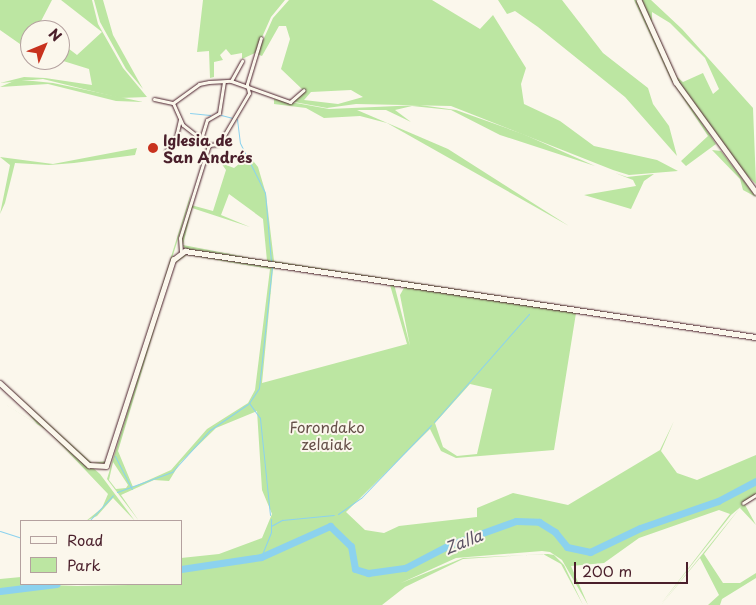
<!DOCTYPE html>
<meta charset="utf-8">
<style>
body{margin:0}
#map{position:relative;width:756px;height:605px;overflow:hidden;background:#fbf7ec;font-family:"Playpen Sans",sans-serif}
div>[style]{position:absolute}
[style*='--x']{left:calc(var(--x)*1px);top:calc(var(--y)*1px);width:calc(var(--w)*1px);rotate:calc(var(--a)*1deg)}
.green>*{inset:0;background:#bce6a2}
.stream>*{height:1px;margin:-0.5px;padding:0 0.5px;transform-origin:0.5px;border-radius:0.5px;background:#8cd2ee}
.river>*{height:7px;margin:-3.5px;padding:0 3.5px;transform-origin:3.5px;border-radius:3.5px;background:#8cd2ee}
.roads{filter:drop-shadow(0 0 1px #4a1f2b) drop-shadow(0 0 1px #4a1f2b)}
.minor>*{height:3px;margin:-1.5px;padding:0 1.5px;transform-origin:1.5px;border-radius:1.5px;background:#fbf7ec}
.tertiary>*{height:4.5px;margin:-2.25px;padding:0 2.25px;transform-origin:2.25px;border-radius:2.25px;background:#fbf7ec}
.dots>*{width:14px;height:14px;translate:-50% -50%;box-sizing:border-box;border:2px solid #fbf7ec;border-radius:50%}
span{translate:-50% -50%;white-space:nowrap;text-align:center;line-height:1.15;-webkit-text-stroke:4px #fbf7ec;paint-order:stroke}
.poi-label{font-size:15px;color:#4a1f2b;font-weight:700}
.left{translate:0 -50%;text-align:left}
.park-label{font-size:15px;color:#665149}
.water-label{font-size:16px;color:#5e5566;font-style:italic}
.legend{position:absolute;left:20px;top:520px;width:162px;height:65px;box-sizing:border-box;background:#fbf7ec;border:1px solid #b4a19f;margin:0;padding:6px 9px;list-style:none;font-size:15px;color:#4a1f2b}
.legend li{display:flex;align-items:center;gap:10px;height:25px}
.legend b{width:25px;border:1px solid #b4a19f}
.north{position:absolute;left:20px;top:20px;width:50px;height:50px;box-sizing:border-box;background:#fbf7ec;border:1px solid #b4a19f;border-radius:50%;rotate:45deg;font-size:14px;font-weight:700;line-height:20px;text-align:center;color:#4a1f2b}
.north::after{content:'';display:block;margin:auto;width:18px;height:22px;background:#c8321e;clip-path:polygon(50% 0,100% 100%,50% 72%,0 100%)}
.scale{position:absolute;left:574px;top:562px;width:114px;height:22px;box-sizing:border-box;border:2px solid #4a1f2b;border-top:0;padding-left:6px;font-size:15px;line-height:18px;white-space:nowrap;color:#4a1f2b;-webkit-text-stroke:4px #fbf7ec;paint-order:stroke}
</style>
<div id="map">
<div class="green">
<div style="clip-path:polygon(0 0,52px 0,39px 25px,45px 30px,30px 30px,30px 51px,0 30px)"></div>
<div style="clip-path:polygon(61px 0,92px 0,98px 24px,123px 68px,147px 97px,120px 98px,43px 79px,0 83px,24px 77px,45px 78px,92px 85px,89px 69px,60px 60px,60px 42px,77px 55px,102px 32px)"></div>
<div style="clip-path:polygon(94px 0,103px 0,113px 35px,143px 89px,126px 69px,100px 22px)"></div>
<div style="clip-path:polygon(203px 0,285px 0,271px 17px,255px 53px,242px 59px,242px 53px,231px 55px,226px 49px,220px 55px,223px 60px,214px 62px,214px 77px,210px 78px,209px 51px,197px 52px)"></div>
<div style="clip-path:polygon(evenodd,289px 0,432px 0,480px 29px,493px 15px,526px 68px,521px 84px,524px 104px,560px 121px,594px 146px,657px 160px,678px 171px,629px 175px,613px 170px,451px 106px,356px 104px,327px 108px,294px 102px,303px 90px,281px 69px,290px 39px,286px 26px,279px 26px,262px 56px,257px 54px,273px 18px,289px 0,351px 90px,363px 97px,338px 104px,304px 100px,311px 92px,351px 90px)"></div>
<div style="clip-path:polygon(498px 0,562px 0,603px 53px,648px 88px,653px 104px,669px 126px,677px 156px,625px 97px,538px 27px,515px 11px,507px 14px)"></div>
<div style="clip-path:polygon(634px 0,638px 0,674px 82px,716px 144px,686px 166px,681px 161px,708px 136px,671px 80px)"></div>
<div style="clip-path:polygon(evenodd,641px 0,651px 0,682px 29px,753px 108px,756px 184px,733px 162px,678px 81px,641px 0,652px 12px,670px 23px,705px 58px,719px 89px,713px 94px,703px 73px,683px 82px,677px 77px,652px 22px,652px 12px)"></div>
<div style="clip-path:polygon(14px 81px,33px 81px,53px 83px,143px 102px,116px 101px,48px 84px,0 87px)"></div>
<div style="clip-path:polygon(274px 99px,329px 109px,420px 105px,456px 110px,523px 134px,595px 166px,500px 135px,451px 110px,412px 106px,395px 110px,411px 122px,386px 110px,357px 110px,448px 149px,569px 226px,387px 123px,360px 116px,324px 118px,306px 108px,274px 104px)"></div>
<div style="clip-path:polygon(137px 148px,135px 155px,74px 163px,49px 165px,15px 163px,5px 203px,0 214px,10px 165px,0 157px,53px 164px)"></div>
<div style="clip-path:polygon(712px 150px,721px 151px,756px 197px,743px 190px,740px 179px)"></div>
<div style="clip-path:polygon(evenodd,249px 156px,258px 167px,266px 194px,274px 261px,756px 335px,185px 249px,180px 240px,191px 205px,213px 211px,226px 170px,221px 163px,234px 168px,249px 156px,229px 194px,263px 219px,267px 261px,183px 245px,192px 208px,250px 227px,221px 215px,229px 194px)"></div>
<div style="clip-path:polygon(615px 173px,627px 177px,654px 174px,644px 181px,631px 209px,584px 195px,636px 186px,633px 180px)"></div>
<div style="clip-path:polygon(191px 193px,189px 203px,111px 457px,103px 465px,89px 463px,0 379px,92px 463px,107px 461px)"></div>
<div style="clip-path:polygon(evenodd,183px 254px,394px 284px,410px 346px,400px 295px,405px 286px,756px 338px,576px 313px,554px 450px,456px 458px,441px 451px,430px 429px,346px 512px,365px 530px,384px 533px,399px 526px,477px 517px,477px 508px,513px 493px,568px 505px,660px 450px,674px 421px,661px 451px,677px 473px,697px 480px,756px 455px,756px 494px,731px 515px,660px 605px,730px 514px,719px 510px,639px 538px,604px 563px,571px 566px,588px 605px,562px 560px,550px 552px,542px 551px,456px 558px,401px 583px,463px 558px,548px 554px,554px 555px,564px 565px,583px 605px,561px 564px,543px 554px,463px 559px,405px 587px,382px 605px,0 605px,0 579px,21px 577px,21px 584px,77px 586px,181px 584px,181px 558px,219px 554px,262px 538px,272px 514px,262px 490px,257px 411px,216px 428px,180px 463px,169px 481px,154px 480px,121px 495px,139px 521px,107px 479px,174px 261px,183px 254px,187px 255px,270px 269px,255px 390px,248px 403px,207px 429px,171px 470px,133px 487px,118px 451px,174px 264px,187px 255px,183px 254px,278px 268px,390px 285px,407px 344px,262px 383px,273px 269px,278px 268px,183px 254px,470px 384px,492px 389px,477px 454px,457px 456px,443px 447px,435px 423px,470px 384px,183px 254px,113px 462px,128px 485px,126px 488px,116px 489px,109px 480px,113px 462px)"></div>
<div style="clip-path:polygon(0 401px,37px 424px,21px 405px,100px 474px,135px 521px,113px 498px,97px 516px,86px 521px,102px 508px,108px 494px,48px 431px)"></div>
<div style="clip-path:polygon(744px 503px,756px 525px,740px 508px,704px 554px,723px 583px,740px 583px,756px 573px,756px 578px,722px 599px,720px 605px,708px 605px,719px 595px,700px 558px,661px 605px)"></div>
</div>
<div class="stream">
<div style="--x:190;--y:113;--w:20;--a:6"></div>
<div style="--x:221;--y:115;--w:11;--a:15"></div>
<div style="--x:237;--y:119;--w:24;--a:83"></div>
<div style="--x:240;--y:143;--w:56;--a:63.4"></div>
<div style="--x:265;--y:193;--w:68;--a:85"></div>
<div style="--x:434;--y:422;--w:144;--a:-48.7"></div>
<div style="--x:115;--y:456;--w:37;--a:63"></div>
<div style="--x:117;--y:492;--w:59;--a:-20"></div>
<div style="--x:172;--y:472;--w:57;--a:-47.9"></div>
<div style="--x:210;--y:430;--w:46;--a:-34.4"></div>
<div style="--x:338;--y:514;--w:28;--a:-35"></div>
<div style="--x:361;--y:498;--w:101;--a:-46.2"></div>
<div style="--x:270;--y:515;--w:98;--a:-95.9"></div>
<div style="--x:260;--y:418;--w:19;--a:-126"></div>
<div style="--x:249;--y:403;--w:18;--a:-56"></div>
<div style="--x:259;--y:388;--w:122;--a:-83.9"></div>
<div style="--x:89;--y:521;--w:35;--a:-47"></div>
<div style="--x:271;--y:526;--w:13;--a:-29"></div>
<div style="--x:282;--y:520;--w:52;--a:-5.5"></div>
<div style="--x:0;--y:531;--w:22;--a:18"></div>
<div style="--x:261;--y:557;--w:27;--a:-68"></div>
<div style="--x:271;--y:532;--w:13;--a:-90"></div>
</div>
<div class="river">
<div style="--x:181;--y:569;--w:81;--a:-8.5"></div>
<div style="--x:261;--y:557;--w:76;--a:-24.2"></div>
<div style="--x:330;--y:526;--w:29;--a:44"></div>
<div style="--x:351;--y:546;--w:23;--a:80"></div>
<div style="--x:355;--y:569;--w:14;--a:17"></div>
<div style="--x:368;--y:573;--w:37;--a:-8"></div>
<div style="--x:405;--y:568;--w:50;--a:-27.6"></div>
<div style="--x:449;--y:545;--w:71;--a:-19.7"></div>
<div style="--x:516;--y:521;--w:23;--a:2"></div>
<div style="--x:539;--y:522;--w:19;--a:32"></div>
<div style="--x:555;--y:532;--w:19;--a:51"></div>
<div style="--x:567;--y:547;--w:24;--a:12"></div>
<div style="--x:590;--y:552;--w:55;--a:-25.6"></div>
<div style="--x:640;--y:528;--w:83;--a:-19.1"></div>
<div style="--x:718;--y:501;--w:43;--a:-27.8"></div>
<div style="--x:0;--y:591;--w:57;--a:-7"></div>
</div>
<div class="roads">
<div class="minor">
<div style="--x:231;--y:81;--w:23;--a:-61"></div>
<div style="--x:154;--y:99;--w:19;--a:12"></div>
<div style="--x:173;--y:103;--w:32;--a:-36"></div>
<div style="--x:199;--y:84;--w:10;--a:-11"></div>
<div style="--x:209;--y:82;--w:22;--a:-3"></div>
<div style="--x:231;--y:81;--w:63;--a:19.6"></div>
<div style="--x:290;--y:102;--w:18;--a:-41"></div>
<div style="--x:173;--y:103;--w:24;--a:66"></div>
<div style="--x:183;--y:125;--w:33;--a:38"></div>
<div style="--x:202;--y:136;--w:17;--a:-73"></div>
<div style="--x:207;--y:120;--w:14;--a:-30"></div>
<div style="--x:219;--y:113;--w:31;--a:-81"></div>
<div style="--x:166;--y:151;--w:13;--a:-48"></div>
<div style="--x:175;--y:141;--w:22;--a:-77"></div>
<div style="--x:181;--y:252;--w:14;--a:-94"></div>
<div style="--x:180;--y:238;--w:97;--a:-72.7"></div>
<div style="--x:209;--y:145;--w:10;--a:-6"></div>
<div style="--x:219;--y:144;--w:59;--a:-59.5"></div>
<div style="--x:249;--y:93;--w:9;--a:-103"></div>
<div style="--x:247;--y:84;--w:48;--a:-73.1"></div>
<div style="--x:743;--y:503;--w:15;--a:-32"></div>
</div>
<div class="tertiary">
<div style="--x:639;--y:0;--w:90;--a:65.7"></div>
<div style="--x:676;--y:82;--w:136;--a:54"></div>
<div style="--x:0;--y:383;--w:121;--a:42.7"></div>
<div style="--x:89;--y:465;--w:17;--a:3"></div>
<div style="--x:106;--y:466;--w:217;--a:-72"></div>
<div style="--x:173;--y:260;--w:15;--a:-37"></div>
<div style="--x:185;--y:251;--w:577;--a:8.57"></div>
</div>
</div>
<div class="dots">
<div style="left:153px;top:148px;background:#c8321e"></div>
</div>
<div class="poi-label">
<span class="left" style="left:163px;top:148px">Iglesia de<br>San Andrés</span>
</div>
<div class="park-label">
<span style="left:327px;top:435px">Forondako<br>zelaiak</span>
</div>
<div class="water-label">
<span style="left:463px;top:541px;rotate:-22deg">Zalla</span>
</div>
<ul class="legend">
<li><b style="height:6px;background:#fbf7ec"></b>Road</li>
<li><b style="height:14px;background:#bce6a2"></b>Park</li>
</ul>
<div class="north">N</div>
<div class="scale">200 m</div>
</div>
